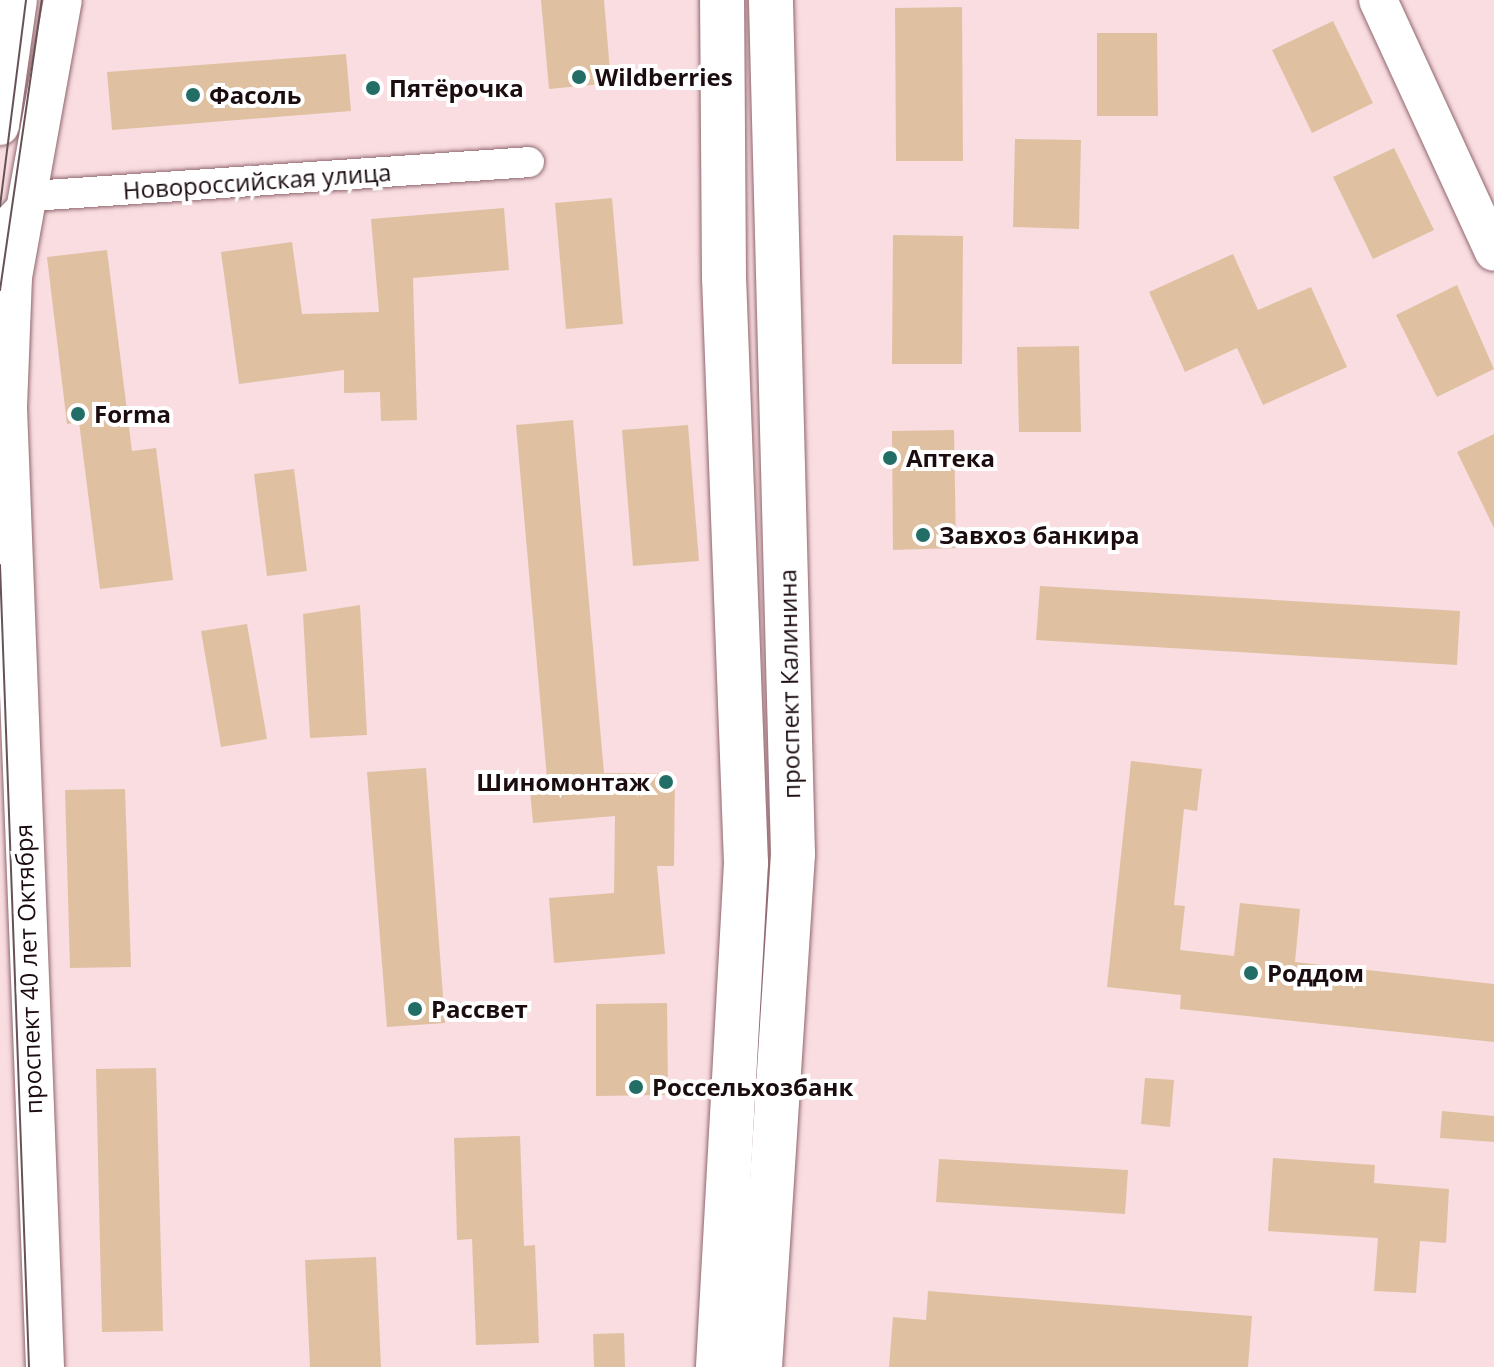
<!DOCTYPE html>
<meta charset="utf-8">
<style>
body{margin:0}
#map{position:relative;width:1494px;height:1367px;overflow:hidden;background:#f9dde1;font-family:"Open Sans",sans-serif}
div>[style]{position:absolute}
[style*='--x']{left:calc(var(--x)*1px);top:calc(var(--y)*1px);width:calc(var(--w)*1px);rotate:calc(var(--a)*1deg)}
.building>*{inset:0;background:#dfc1a2}
.roads{filter:drop-shadow(0 0 2px #90676e) drop-shadow(0 0 2px #90676e)}
.minor>*{height:30px;margin:-15px;padding:0 15px;transform-origin:15px;border-radius:15px;background:#fff}
.tertiary>*{height:38px;margin:-19px;padding:0 19px;transform-origin:19px;border-radius:19px;background:#fff}
.primary>*{height:44px;margin:-22px;padding:0 22px;transform-origin:22px;border-radius:22px;background:#fff}
.tram>*{height:2px;margin:-1px;padding:0 1px;transform-origin:1px;border-radius:1px;background:#675357}
.dots>*{width:22px;height:22px;translate:-50% -50%;box-sizing:border-box;border:4px solid #fff;border-radius:50%}
span{translate:-50% -50%;white-space:nowrap;text-align:center;line-height:1.15;-webkit-text-stroke:8px #fff;paint-order:stroke}
.poi-label{font-size:24px;color:#1b0c0f;font-weight:700}
.left{translate:0 -50%;text-align:left}
.right{translate:-100% -50%;text-align:right}
.street-label{font-size:24px;color:#1b0c0f}
</style>
<div id="map">
<div class="building">
<div style="clip-path:polygon(541px 0,604px 0,611px 83px,549px 89px)"></div>
<div style="clip-path:polygon(962px 7px,963px 161px,896px 161px,895px 8px)"></div>
<div style="clip-path:polygon(1333px 21px,1373px 103px,1312px 133px,1272px 50px)"></div>
<div style="clip-path:polygon(1097px 33px,1157px 33px,1158px 116px,1097px 116px)"></div>
<div style="clip-path:polygon(346px 54px,351px 111px,112px 130px,107px 72px)"></div>
<div style="clip-path:polygon(1015px 139px,1081px 140px,1079px 229px,1013px 227px)"></div>
<div style="clip-path:polygon(1394px 148px,1434px 230px,1373px 259px,1333px 177px)"></div>
<div style="clip-path:polygon(612px 198px,623px 324px,566px 329px,555px 203px)"></div>
<div style="clip-path:polygon(504px 208px,509px 270px,413px 278px,417px 420px,381px 421px,380px 392px,344px 393px,344px 370px,239px 384px,221px 252px,292px 242px,302px 314px,379px 312px,371px 219px)"></div>
<div style="clip-path:polygon(893px 235px,963px 236px,962px 364px,892px 364px)"></div>
<div style="clip-path:polygon(107px 250px,132px 451px,156px 448px,173px 580px,100px 589px,79px 422px,67px 424px,47px 257px)"></div>
<div style="clip-path:polygon(1233px 254px,1258px 310px,1311px 287px,1347px 367px,1263px 405px,1237px 348px,1185px 372px,1149px 292px)"></div>
<div style="clip-path:polygon(1457px 285px,1494px 369px,1437px 397px,1396px 315px)"></div>
<div style="clip-path:polygon(1079px 346px,1081px 432px,1019px 432px,1017px 347px)"></div>
<div style="clip-path:polygon(573px 420px,604px 773px,675px 774px,674px 866px,657px 866px,665px 954px,554px 963px,549px 898px,614px 893px,615px 816px,533px 823px,529px 780px,547px 778px,516px 425px)"></div>
<div style="clip-path:polygon(688px 425px,699px 561px,633px 566px,622px 430px)"></div>
<div style="clip-path:polygon(954px 430px,956px 548px,893px 550px,892px 431px)"></div>
<div style="clip-path:polygon(1494px 434px,1494px 528px,1457px 452px)"></div>
<div style="clip-path:polygon(294px 469px,307px 571px,267px 576px,254px 474px)"></div>
<div style="clip-path:polygon(1040px 586px,1460px 611px,1457px 665px,1036px 640px)"></div>
<div style="clip-path:polygon(360px 605px,367px 735px,310px 738px,303px 614px)"></div>
<div style="clip-path:polygon(247px 624px,267px 739px,221px 747px,201px 631px)"></div>
<div style="clip-path:polygon(1131px 761px,1202px 769px,1197px 811px,1184px 809px,1174px 905px,1185px 906px,1180px 950px,1234px 956px,1240px 903px,1300px 909px,1295px 962px,1494px 984px,1494px 1042px,1180px 1009px,1181px 995px,1107px 987px)"></div>
<div style="clip-path:polygon(426px 768px,445px 1023px,387px 1027px,367px 772px)"></div>
<div style="clip-path:polygon(125px 789px,131px 967px,70px 968px,65px 790px)"></div>
<div style="clip-path:polygon(667px 1003px,668px 1095px,596px 1096px,596px 1004px)"></div>
<div style="clip-path:polygon(156px 1068px,163px 1331px,102px 1332px,96px 1069px)"></div>
<div style="clip-path:polygon(1145px 1078px,1174px 1080px,1170px 1127px,1141px 1124px)"></div>
<div style="clip-path:polygon(1442px 1111px,1494px 1116px,1494px 1142px,1440px 1138px)"></div>
<div style="clip-path:polygon(520px 1136px,524px 1246px,535px 1245px,539px 1343px,476px 1345px,472px 1239px,457px 1240px,454px 1138px)"></div>
<div style="clip-path:polygon(1273px 1158px,1375px 1165px,1374px 1183px,1449px 1189px,1446px 1243px,1420px 1241px,1416px 1293px,1374px 1291px,1378px 1238px,1268px 1231px)"></div>
<div style="clip-path:polygon(939px 1159px,1128px 1170px,1125px 1214px,936px 1202px)"></div>
<div style="clip-path:polygon(376px 1257px,381px 1367px,310px 1367px,305px 1260px)"></div>
<div style="clip-path:polygon(928px 1291px,1252px 1316px,1248px 1367px,889px 1367px,893px 1317px,926px 1320px)"></div>
<div style="clip-path:polygon(624px 1333px,625px 1367px,594px 1367px,593px 1334px)"></div>
</div>
<div class="roads">
<div class="minor">
<div style="--x:0;--y:230;--w:47;--a:-46.7"></div>
<div style="--x:32;--y:196;--w:498;--a:-3.9"></div>
</div>
<div class="tertiary">
<div style="--x:1378;--y:0;--w:277;--a:65.3"></div>
<div style="--x:0;--y:126;--w:127;--a:-81.9"></div>
<div style="--x:45;--y:1367;--w:961;--a:-92.21"></div>
<div style="--x:8;--y:407;--w:130;--a:-87.8"></div>
<div style="--x:13;--y:277;--w:281;--a:-79.8"></div>
</div>
<div class="primary">
<div style="--x:718;--y:1367;--w:505;--a:-86.82"></div>
<div style="--x:746;--y:863;--w:585;--a:-92.15"></div>
<div style="--x:724;--y:278;--w:278;--a:-90.4"></div>
<div style="--x:760;--y:1367;--w:514;--a:-86.32"></div>
<div style="--x:793;--y:854;--w:854;--a:-91.48"></div>
</div>
</div>
<div class="tram">
<div style="--x:0;--y:206;--w:208;--a:-82.8"></div>
<div style="--x:0;--y:290;--w:293;--a:-81.8"></div>
<div style="--x:0;--y:565;--w:803;--a:87.93"></div>
</div>
<div class="dots">
<div style="left:579px;top:77px;background:#236d67"></div>
<div style="left:373px;top:88px;background:#236d67"></div>
<div style="left:193px;top:95px;background:#236d67"></div>
<div style="left:78px;top:414px;background:#236d67"></div>
<div style="left:890px;top:458px;background:#236d67"></div>
<div style="left:923px;top:535px;background:#236d67"></div>
<div style="left:666px;top:782px;background:#236d67"></div>
<div style="left:1251px;top:973px;background:#236d67"></div>
<div style="left:415px;top:1009px;background:#236d67"></div>
<div style="left:636px;top:1087px;background:#236d67"></div>
</div>
<div class="poi-label">
<span class="left" style="left:595px;top:77px">Wildberries</span>
<span class="left" style="left:389px;top:88px">Пятёрочка</span>
<span class="left" style="left:209px;top:95px">Фасоль</span>
<span class="left" style="left:94px;top:414px">Forma</span>
<span class="left" style="left:906px;top:458px">Аптека</span>
<span class="left" style="left:939px;top:535px">Завхоз банкира</span>
<span class="right" style="left:650px;top:782px">Шиномонтаж</span>
<span class="left" style="left:1267px;top:973px">Роддом</span>
<span class="left" style="left:431px;top:1009px">Рассвет</span>
<span class="left" style="left:652px;top:1087px">Россельхозбанк</span>
</div>
<div class="street-label">
<span style="left:257px;top:181px;rotate:-4deg">Новороссийская улица</span>
<span style="left:789px;top:684px;rotate:-91deg">проспект Калинина</span>
<span style="left:28px;top:969px;rotate:-92deg">проспект 40 лет Октября</span>
</div>
</div>
